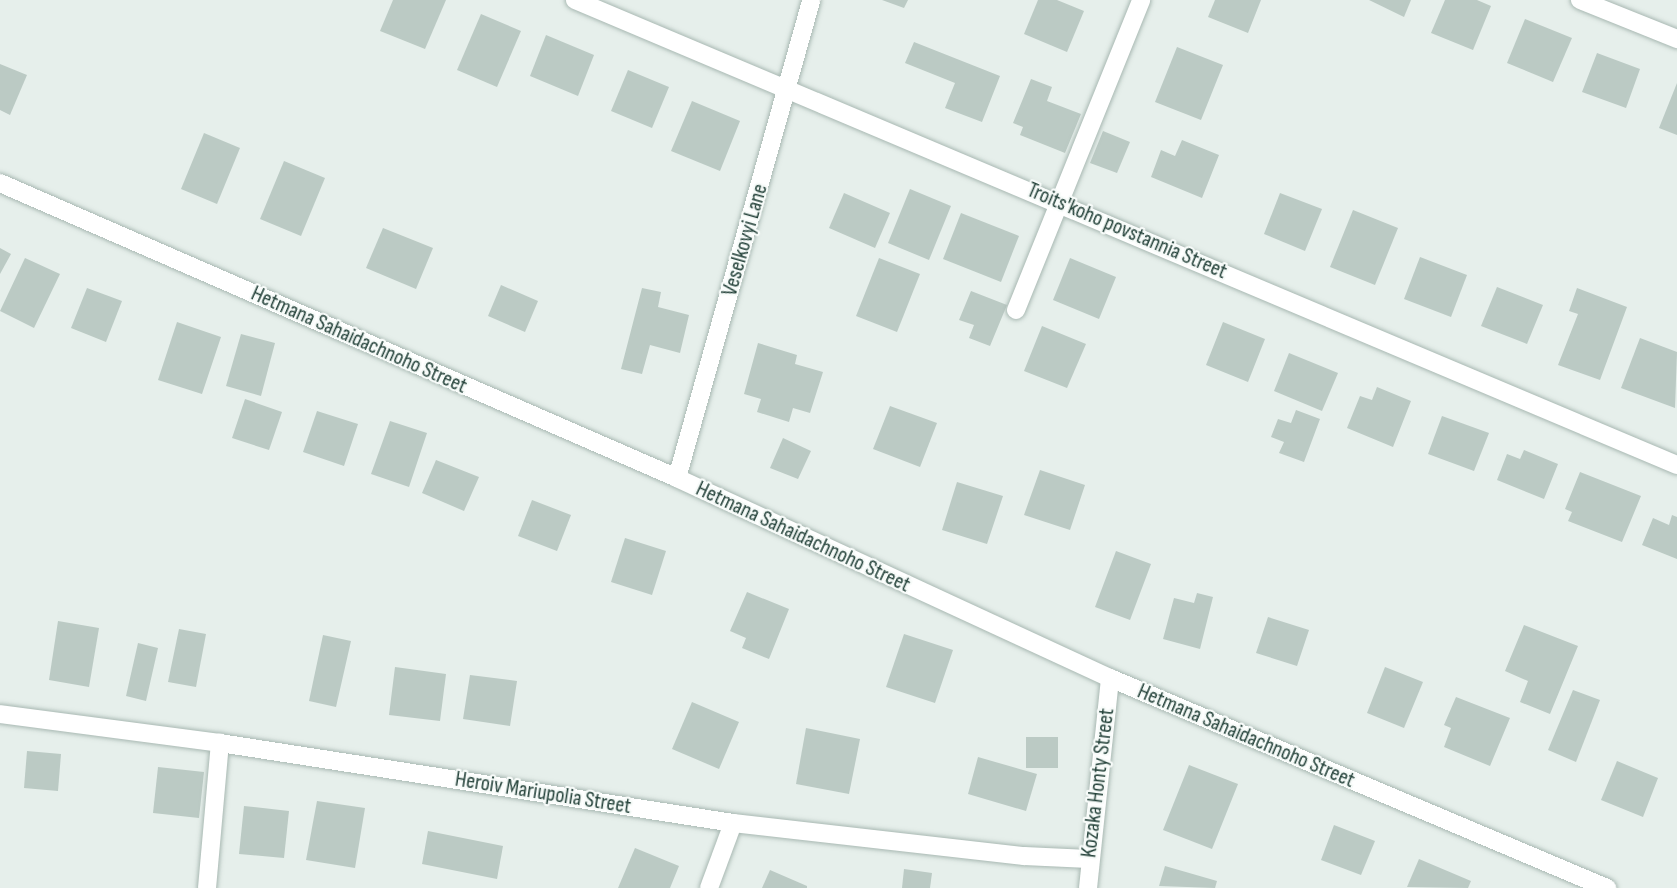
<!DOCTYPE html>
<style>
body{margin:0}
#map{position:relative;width:1677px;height:888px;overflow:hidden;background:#e6efeb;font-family:"Sofia Sans Condensed",sans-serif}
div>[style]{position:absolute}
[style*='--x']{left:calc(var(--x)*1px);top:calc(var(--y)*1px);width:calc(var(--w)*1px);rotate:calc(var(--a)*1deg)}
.building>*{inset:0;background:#bbcac4}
.roads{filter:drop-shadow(0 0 2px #a8b8b2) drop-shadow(0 0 2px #a8b8b2)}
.minor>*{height:18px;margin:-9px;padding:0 9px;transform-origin:9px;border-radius:9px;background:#fff}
span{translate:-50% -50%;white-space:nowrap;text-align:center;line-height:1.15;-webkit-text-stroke:4.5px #f7fbf9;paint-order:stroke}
.street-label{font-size:22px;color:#24423a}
</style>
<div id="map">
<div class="building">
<div style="clip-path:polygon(393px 0,446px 0,425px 49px,380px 31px)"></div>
<div style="clip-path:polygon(882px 0,908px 0,904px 8px)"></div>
<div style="clip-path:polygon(1038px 0,1057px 0,1084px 11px,1067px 52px,1024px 34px)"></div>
<div style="clip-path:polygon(1215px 0,1261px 0,1248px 33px,1208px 17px)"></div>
<div style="clip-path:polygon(1369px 0,1411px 0,1404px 17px)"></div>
<div style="clip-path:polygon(1445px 0,1477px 0,1491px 6px,1473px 50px,1431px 33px)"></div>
<div style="clip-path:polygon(481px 14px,521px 31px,497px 87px,457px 70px)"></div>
<div style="clip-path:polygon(1525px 19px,1572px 38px,1553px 82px,1507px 63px)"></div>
<div style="clip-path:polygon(546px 35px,594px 55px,578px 96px,530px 76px)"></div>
<div style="clip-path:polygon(914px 42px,1000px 76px,982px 122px,945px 108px,955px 83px,905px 63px)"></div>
<div style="clip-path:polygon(1177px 47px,1223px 65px,1201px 120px,1155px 102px)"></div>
<div style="clip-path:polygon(1597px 53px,1640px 69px,1626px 108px,1582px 92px)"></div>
<div style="clip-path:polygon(0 64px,27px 75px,10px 115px,0 110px)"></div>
<div style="clip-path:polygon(628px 70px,669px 87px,652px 128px,611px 111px)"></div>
<div style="clip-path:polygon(1031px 79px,1052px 87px,1047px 101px,1081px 114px,1065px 153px,1020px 135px,1023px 127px,1013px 123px)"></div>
<div style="clip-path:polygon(1677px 83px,1677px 135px,1659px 128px)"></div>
<div style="clip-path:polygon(692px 101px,740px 121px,720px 171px,671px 151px)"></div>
<div style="clip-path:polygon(1103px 131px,1130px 142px,1117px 173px,1090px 163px)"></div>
<div style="clip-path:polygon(204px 133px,240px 148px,217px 204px,181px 189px)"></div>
<div style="clip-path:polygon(1182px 140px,1219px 155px,1202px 198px,1151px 177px,1161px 150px,1175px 156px)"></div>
<div style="clip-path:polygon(284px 161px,325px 178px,301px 236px,260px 219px)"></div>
<div style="clip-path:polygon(910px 189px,951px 206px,929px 260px,888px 243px)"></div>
<div style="clip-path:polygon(844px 193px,890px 213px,875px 248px,829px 228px)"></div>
<div style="clip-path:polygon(1280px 193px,1322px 209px,1305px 251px,1264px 234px)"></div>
<div style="clip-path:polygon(1353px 210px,1398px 228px,1375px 285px,1330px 267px)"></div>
<div style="clip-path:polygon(961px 213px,1019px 236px,1001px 282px,943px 259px)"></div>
<div style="clip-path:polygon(383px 228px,433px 248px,416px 289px,366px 268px)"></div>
<div style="clip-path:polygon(0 248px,11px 254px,0 274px)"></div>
<div style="clip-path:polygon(1420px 257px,1467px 275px,1451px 317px,1404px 299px)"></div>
<div style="clip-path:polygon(25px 258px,60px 274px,34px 328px,0 311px)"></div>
<div style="clip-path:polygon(879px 258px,920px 274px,897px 332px,856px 316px)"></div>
<div style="clip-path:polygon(1070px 258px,1116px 277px,1099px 319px,1053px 300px)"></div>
<div style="clip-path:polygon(501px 285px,538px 301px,525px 332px,488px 316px)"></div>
<div style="clip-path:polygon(1497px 287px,1543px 305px,1527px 344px,1481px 326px)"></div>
<div style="clip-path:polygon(87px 288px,122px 301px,106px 342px,71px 328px)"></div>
<div style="clip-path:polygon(642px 288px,661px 292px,658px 307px,689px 315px,680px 353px,650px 345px,642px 374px,621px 369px)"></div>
<div style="clip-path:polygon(1577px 288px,1627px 307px,1600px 380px,1558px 365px,1578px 314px,1569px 311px)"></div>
<div style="clip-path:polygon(971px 291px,1007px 305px,990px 346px,969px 338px,974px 325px,959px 320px)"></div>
<div style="clip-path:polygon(177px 322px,221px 337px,202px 394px,158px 380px)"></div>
<div style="clip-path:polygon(1223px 322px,1265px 339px,1248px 382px,1206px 365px)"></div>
<div style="clip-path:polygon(1042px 326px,1086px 344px,1067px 388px,1024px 371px)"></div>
<div style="clip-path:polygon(241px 334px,275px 343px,261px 396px,226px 386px)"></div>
<div style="clip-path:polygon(1640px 338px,1677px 352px,1675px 408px,1621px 388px)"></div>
<div style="clip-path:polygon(758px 343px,797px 355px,795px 364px,823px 372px,810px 413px,793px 408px,789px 422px,757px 412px,761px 399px,744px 394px)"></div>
<div style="clip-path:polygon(1289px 353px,1338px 373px,1322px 411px,1274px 391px)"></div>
<div style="clip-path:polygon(1377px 387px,1411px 401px,1393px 447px,1347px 428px,1360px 396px,1372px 400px)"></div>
<div style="clip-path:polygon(245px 399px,282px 412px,269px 450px,232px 438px)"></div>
<div style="clip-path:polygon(890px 406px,937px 423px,920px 467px,873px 449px)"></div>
<div style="clip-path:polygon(1296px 410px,1320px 419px,1304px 462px,1279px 453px,1284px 442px,1271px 437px,1278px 419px,1291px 423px)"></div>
<div style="clip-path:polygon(317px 411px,358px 424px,344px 466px,303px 452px)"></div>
<div style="clip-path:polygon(1442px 416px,1489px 433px,1474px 471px,1428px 454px)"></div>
<div style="clip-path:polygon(390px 421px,427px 433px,409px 487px,371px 474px)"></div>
<div style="clip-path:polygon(783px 438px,811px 451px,798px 479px,770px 468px)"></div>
<div style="clip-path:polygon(1524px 450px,1558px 464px,1544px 499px,1497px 480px,1507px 454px,1520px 459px)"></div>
<div style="clip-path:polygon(436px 460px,479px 477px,464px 511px,422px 493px)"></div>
<div style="clip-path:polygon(1040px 470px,1085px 485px,1070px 530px,1024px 515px)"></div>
<div style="clip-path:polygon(1580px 472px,1641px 496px,1622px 542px,1568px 521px,1572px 512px,1565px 509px)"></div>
<div style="clip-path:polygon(957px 482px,1003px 496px,987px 544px,942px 530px)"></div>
<div style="clip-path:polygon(532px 500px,571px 515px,557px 551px,518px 536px)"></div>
<div style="clip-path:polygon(1672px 515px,1677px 517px,1677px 559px,1642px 545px,1653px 518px,1669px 525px)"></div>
<div style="clip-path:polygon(625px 538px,666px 551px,652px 595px,611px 582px)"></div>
<div style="clip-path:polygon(1116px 551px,1151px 564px,1130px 620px,1095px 607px)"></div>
<div style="clip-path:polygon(747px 592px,789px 609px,769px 659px,742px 648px,746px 638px,730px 631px)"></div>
<div style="clip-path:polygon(1197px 593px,1213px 597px,1200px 649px,1163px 639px,1174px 598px,1194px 603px)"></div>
<div style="clip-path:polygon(1268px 617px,1309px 630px,1297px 666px,1256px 653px)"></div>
<div style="clip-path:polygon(58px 621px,99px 628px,89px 687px,49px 680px)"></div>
<div style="clip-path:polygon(1524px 625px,1578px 646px,1550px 714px,1520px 702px,1528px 681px,1505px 671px)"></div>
<div style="clip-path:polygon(179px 629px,206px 634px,196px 687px,168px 682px)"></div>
<div style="clip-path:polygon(904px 634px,953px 650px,935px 703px,886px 687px)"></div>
<div style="clip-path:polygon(323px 635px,351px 641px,336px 707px,309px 701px)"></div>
<div style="clip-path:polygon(138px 643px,158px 648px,146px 701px,126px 696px)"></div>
<div style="clip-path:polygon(395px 667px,446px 674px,440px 721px,389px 715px)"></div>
<div style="clip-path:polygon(1385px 667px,1423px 682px,1404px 728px,1367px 713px)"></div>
<div style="clip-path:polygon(470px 675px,517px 681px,510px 726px,463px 719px)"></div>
<div style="clip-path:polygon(1573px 690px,1600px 700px,1576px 762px,1548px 750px)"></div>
<div style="clip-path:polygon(1456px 697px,1510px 718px,1490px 766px,1444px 747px,1451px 728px,1444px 725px)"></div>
<div style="clip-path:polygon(692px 702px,739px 722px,719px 769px,672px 749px)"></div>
<div style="clip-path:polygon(806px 728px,860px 739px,849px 794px,796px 784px)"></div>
<div style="clip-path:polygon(1026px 737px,1058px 737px,1058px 768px,1026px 768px)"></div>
<div style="clip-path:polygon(27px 751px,61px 754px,58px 791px,24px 788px)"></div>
<div style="clip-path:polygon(978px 757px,1037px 774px,1026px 811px,968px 794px)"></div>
<div style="clip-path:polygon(1617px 761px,1658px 778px,1643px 817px,1601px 800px)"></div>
<div style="clip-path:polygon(1189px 765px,1238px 784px,1212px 849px,1163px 830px)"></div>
<div style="clip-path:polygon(158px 767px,204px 772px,199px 818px,153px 813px)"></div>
<div style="clip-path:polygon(317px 801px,365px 808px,355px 868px,306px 860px)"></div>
<div style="clip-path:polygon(244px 806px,289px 811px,284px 858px,239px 854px)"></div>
<div style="clip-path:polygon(1334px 825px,1375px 841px,1361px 875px,1321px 860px)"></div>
<div style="clip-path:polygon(428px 831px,503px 846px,497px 879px,422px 864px)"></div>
<div style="clip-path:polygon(635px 848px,679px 866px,670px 888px,618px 888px)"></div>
<div style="clip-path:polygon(1419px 859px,1471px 881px,1468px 888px,1407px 887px)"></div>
<div style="clip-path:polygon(1165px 866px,1217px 881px,1215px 888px,1159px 886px)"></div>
<div style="clip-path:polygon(904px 869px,932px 873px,930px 888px,902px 888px)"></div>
<div style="clip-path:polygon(770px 870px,807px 886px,807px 888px,762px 888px)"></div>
</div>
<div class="roads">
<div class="minor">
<div style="--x:575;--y:0;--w:1196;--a:22.88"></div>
<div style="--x:1580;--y:0;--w:105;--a:21.9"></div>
<div style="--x:0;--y:183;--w:738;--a:23.54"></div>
<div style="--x:677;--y:478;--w:477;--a:24.8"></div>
<div style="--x:1110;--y:678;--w:540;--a:22.91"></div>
<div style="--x:1016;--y:310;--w:334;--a:-68"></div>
<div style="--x:677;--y:478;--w:496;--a:-74.3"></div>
<div style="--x:0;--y:714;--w:222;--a:7.5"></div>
<div style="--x:220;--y:743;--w:519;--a:8.86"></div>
<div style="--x:733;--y:823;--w:293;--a:6.5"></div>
<div style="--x:1024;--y:856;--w:65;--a:2.6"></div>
<div style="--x:207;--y:888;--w:146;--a:-84.9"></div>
<div style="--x:709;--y:888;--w:69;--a:-69.7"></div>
<div style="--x:1088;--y:888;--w:211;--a:-84"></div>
</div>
</div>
<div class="street-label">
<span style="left:1127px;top:231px;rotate:23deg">Troits'koho povstannia Street</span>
<span style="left:745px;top:240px;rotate:-74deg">Veselkovyi Lane</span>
<span style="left:359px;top:340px;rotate:24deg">Hetmana Sahaidachnoho Street</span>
<span style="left:803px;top:537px;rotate:25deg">Hetmana Sahaidachnoho Street</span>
<span style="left:1246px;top:736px;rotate:23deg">Hetmana Sahaidachnoho Street</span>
<span style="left:1098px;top:783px;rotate:-83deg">Kozaka Honty Street</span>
<span style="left:543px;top:793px;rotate:9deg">Heroiv Mariupolia Street</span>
</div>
</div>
